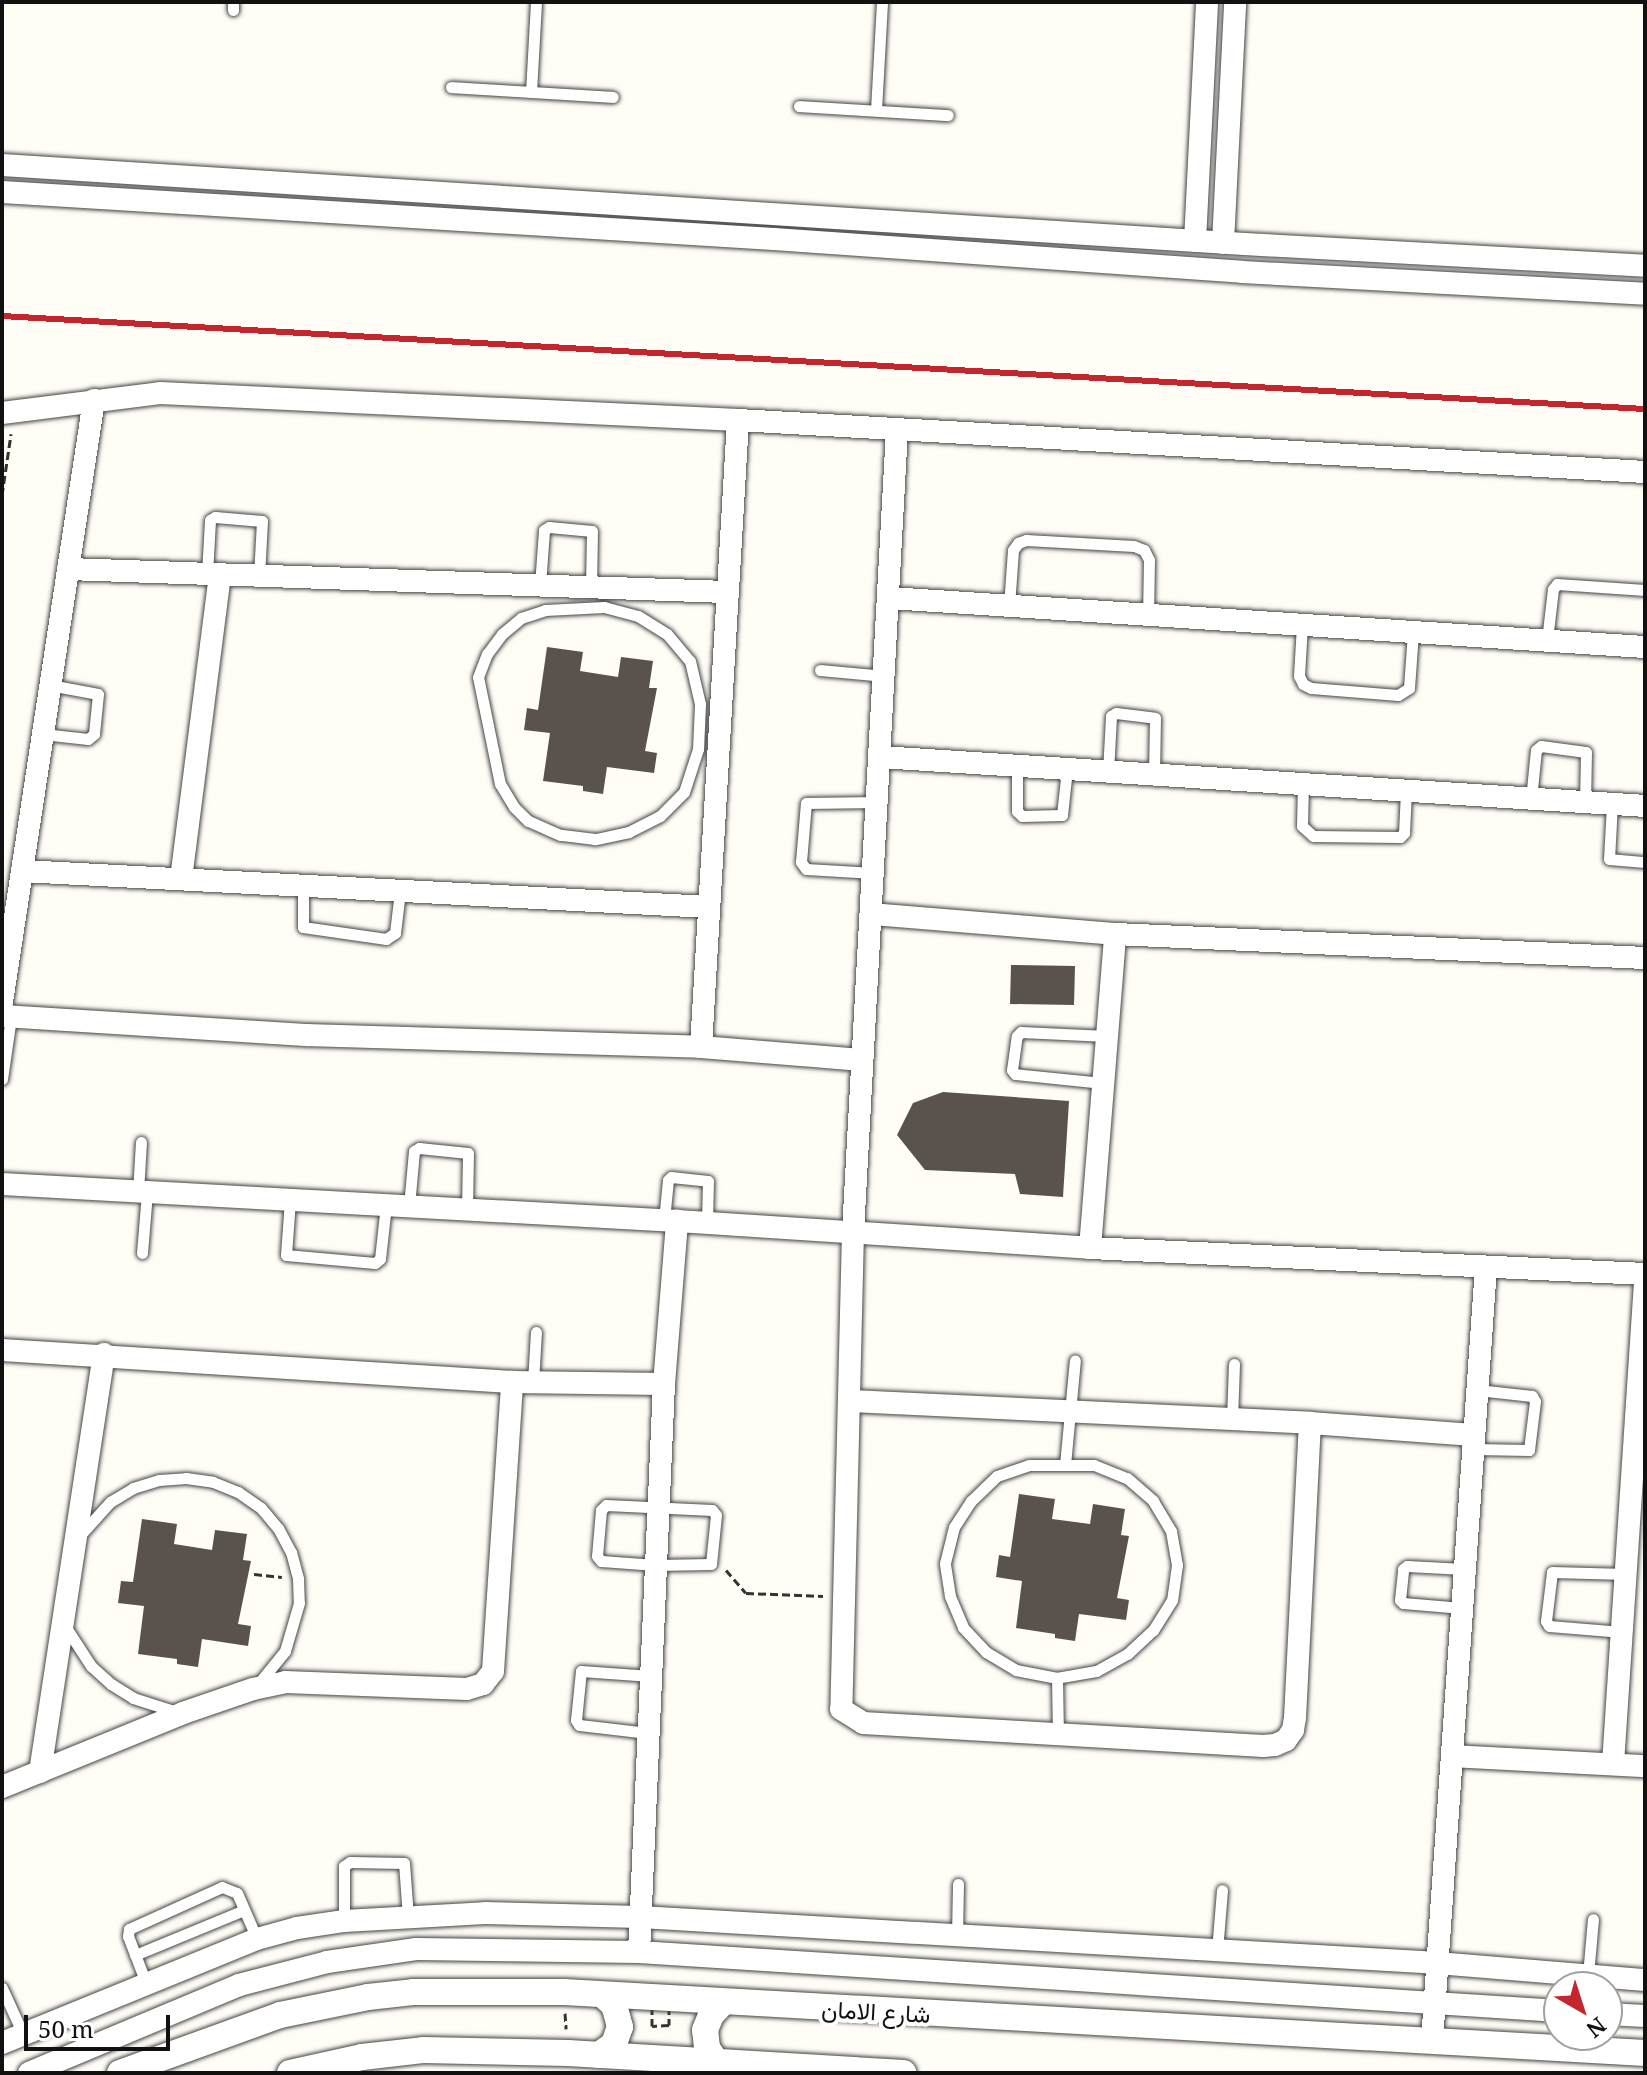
<!DOCTYPE html>
<meta charset="utf-8">
<style>
body{margin:0}
#map{position:relative;width:1647px;height:2075px;overflow:hidden;background:#fffdf5;font-family:"Noto Serif",Vazirmatn,serif}
div>[style]{position:absolute}
[style*='--x']{left:calc(var(--x)*1px);top:calc(var(--y)*1px);width:calc(var(--w)*1px);rotate:calc(var(--a)*1deg)}
.building>*{inset:0;background:#5a524d}
.path>*{height:3px;margin-top:-1.5px;transform-origin:0;background:repeating-linear-gradient(90deg,#333 0 8px,transparent 0 12px)}
.roads{filter:drop-shadow(0 0 2px #444) drop-shadow(0 0 2px #444)}
.service>*{height:11px;margin:-5.5px;padding:0 5.5px;transform-origin:5.5px;border-radius:5.5px;background:#fff}
.minor>*{height:22px;margin:-11px;padding:0 11px;transform-origin:11px;border-radius:11px;background:#fff}
.tertiary>*{height:26px;margin:-13px;padding:0 13px;transform-origin:13px;border-radius:13px;background:#fff}
.rail>*{height:6px;margin:-3px;padding:0 3px;transform-origin:3px;border-radius:3px;background:#c4262e}
span{translate:-50% -50%;white-space:nowrap;text-align:center;line-height:1.15;-webkit-text-stroke:8px #fff;paint-order:stroke}
.street-label{font-size:24px;color:#111}
.frame{position:absolute;inset:0;border:4px solid #111;pointer-events:none}
.north{position:absolute;left:1543px;top:1971px;width:80px;height:80px;box-sizing:border-box;background:#fff;border:2px solid #a0a0a0;border-radius:50%;rotate:141deg;font-size:22px;font-weight:700;line-height:32px;text-align:center;color:#111}
.north::after{content:'';display:block;margin:auto;width:28px;height:36px;background:#c4262e;clip-path:polygon(50% 0,100% 100%,50% 72%,0 100%)}
.scale{position:absolute;left:24px;top:2015px;width:146px;height:36px;box-sizing:border-box;border:4px solid #111;border-top:0;padding-left:10px;font-size:24px;line-height:28px;white-space:nowrap;color:#111;-webkit-text-stroke:6px #fff;paint-order:stroke}
</style>
<div id="map">
<div class="building">
<div style="clip-path:polygon(547px 647px,583px 652px,580px 671px,618px 677px,621px 657px,653px 661px,649px 688px,657px 688px,645px 751px,657px 753px,654px 773px,607px 767px,603px 794px,583px 791px,583px 786px,543px 781px,550px 733px,524px 730px,527px 708px,538px 710px)"></div>
<div style="clip-path:polygon(1011px 965px,1075px 966px,1074px 1005px,1010px 1004px)"></div>
<div style="clip-path:polygon(943px 1092px,1069px 1101px,1063px 1197px,1020px 1194px,1015px 1174px,925px 1170px,897px 1135px,913px 1103px)"></div>
<div style="clip-path:polygon(1019px 1494px,1055px 1499px,1052px 1519px,1090px 1524px,1093px 1504px,1125px 1509px,1121px 1535px,1129px 1536px,1117px 1598px,1129px 1600px,1126px 1620px,1079px 1614px,1075px 1641px,1055px 1638px,1055px 1634px,1016px 1628px,1022px 1581px,996px 1577px,999px 1555px,1010px 1557px)"></div>
<div style="clip-path:polygon(142px 1519px,177px 1524px,174px 1544px,212px 1550px,215px 1530px,247px 1534px,243px 1560px,251px 1561px,238px 1624px,251px 1626px,248px 1646px,202px 1639px,198px 1667px,177px 1664px,177px 1659px,138px 1654px,144px 1606px,118px 1603px,121px 1581px,133px 1582px)"></div>
</div>
<div class="path">
<div style="--x:2;--y:495;--w:62;--a:-81.6"></div>
<div style="--x:726;--y:1570;--w:30;--a:49"></div>
<div style="--x:746;--y:1593;--w:77;--a:2.2"></div>
<div style="--x:254;--y:1574;--w:28;--a:6"></div>
<div style="--x:652;--y:2007;--w:17;--a:0"></div>
<div style="--x:669;--y:2007;--w:18;--a:90"></div>
<div style="--x:669;--y:2025;--w:17;--a:177"></div>
<div style="--x:652;--y:2026;--w:19;--a:-90"></div>
<div style="--x:565;--y:2013;--w:16;--a:86"></div>
</div>
<div class="roads">
<div class="service">
<div style="--x:233;--y:10;--w:8;--a:-90"></div>
<div style="--x:451;--y:87;--w:162;--a:3.5"></div>
<div style="--x:531;--y:92;--w:90;--a:-86.8"></div>
<div style="--x:799;--y:106;--w:149;--a:3.5"></div>
<div style="--x:876;--y:110;--w:108;--a:-86.8"></div>
<div style="--x:207;--y:574;--w:54;--a:-86.8"></div>
<div style="--x:210;--y:520;--w:6;--a:-31"></div>
<div style="--x:215;--y:517;--w:47;--a:4.9"></div>
<div style="--x:262;--y:521;--w:55;--a:93.1"></div>
<div style="--x:540;--y:585;--w:55;--a:-85.8"></div>
<div style="--x:544;--y:530;--w:6;--a:-31"></div>
<div style="--x:549;--y:527;--w:43;--a:5.3"></div>
<div style="--x:592;--y:531;--w:56;--a:91"></div>
<div style="--x:1009;--y:606;--w:56;--a:-85.9"></div>
<div style="--x:1013;--y:550;--w:9;--a:-54"></div>
<div style="--x:1018;--y:543;--w:9;--a:-21"></div>
<div style="--x:1026;--y:540;--w:108;--a:3.2"></div>
<div style="--x:1134;--y:546;--w:11;--a:22"></div>
<div style="--x:1144;--y:550;--w:11;--a:63"></div>
<div style="--x:1149;--y:560;--w:55;--a:91"></div>
<div style="--x:604;--y:607;--w:35;--a:15"></div>
<div style="--x:638;--y:616;--w:34;--a:32"></div>
<div style="--x:667;--y:634;--w:35;--a:50"></div>
<div style="--x:690;--y:661;--w:44;--a:76.9"></div>
<div style="--x:700;--y:704;--w:45;--a:92.5"></div>
<div style="--x:698;--y:749;--w:45;--a:108"></div>
<div style="--x:684;--y:792;--w:34;--a:135"></div>
<div style="--x:660;--y:816;--w:35;--a:153"></div>
<div style="--x:629;--y:832;--w:35;--a:168"></div>
<div style="--x:595;--y:839;--w:35;--a:-173"></div>
<div style="--x:560;--y:835;--w:35;--a:-156"></div>
<div style="--x:528;--y:821;--w:20;--a:-135"></div>
<div style="--x:514;--y:807;--w:27;--a:-121"></div>
<div style="--x:500;--y:784;--w:109;--a:-101.6"></div>
<div style="--x:478;--y:677;--w:25;--a:-69"></div>
<div style="--x:487;--y:654;--w:25;--a:-53"></div>
<div style="--x:502;--y:634;--w:25;--a:-40"></div>
<div style="--x:521;--y:618;--w:25;--a:-18"></div>
<div style="--x:545;--y:610;--w:59;--a:-2.9"></div>
<div style="--x:1302;--y:625;--w:51;--a:93.4"></div>
<div style="--x:1299;--y:676;--w:9;--a:63"></div>
<div style="--x:1303;--y:684;--w:9;--a:27"></div>
<div style="--x:1311;--y:688;--w:87;--a:4.6"></div>
<div style="--x:1398;--y:695;--w:13;--a:-32"></div>
<div style="--x:1409;--y:688;--w:56;--a:-85.9"></div>
<div style="--x:1547;--y:640;--w:51;--a:-83.3"></div>
<div style="--x:1553;--y:589;--w:6;--a:-51"></div>
<div style="--x:1557;--y:584;--w:88;--a:3.9"></div>
<div style="--x:820;--y:670;--w:65;--a:5.3"></div>
<div style="--x:43;--y:734;--w:45;--a:6.3"></div>
<div style="--x:88;--y:739;--w:8;--a:-40"></div>
<div style="--x:94;--y:734;--w:40;--a:-84.3"></div>
<div style="--x:98;--y:694;--w:49;--a:-169.4"></div>
<div style="--x:1017;--y:766;--w:45;--a:90"></div>
<div style="--x:1017;--y:811;--w:7;--a:45"></div>
<div style="--x:1022;--y:816;--w:40;--a:-1.4"></div>
<div style="--x:1062;--y:815;--w:46;--a:-83.8"></div>
<div style="--x:1108;--y:772;--w:56;--a:-86.9"></div>
<div style="--x:1111;--y:716;--w:6;--a:-31"></div>
<div style="--x:1116;--y:713;--w:39;--a:7"></div>
<div style="--x:1155;--y:718;--w:57;--a:91"></div>
<div style="--x:1303;--y:784;--w:42;--a:91.4"></div>
<div style="--x:1302;--y:826;--w:15;--a:42"></div>
<div style="--x:1313;--y:836;--w:87;--a:0.7"></div>
<div style="--x:1400;--y:837;--w:6;--a:-45"></div>
<div style="--x:1404;--y:833;--w:42;--a:-87.3"></div>
<div style="--x:1531;--y:799;--w:49;--a:-84.2"></div>
<div style="--x:1536;--y:750;--w:6;--a:-39"></div>
<div style="--x:1541;--y:746;--w:45;--a:7.6"></div>
<div style="--x:1586;--y:752;--w:50;--a:91.1"></div>
<div style="--x:1612;--y:804;--w:55;--a:93.1"></div>
<div style="--x:1609;--y:859;--w:36;--a:5"></div>
<div style="--x:874;--y:873;--w:68;--a:-176.6"></div>
<div style="--x:806;--y:869;--w:9;--a:-126"></div>
<div style="--x:801;--y:862;--w:59;--a:-85.2"></div>
<div style="--x:806;--y:803;--w:71;--a:-0.8"></div>
<div style="--x:303;--y:885;--w:42;--a:90"></div>
<div style="--x:303;--y:927;--w:84;--a:8.2"></div>
<div style="--x:386;--y:939;--w:11;--a:-34"></div>
<div style="--x:395;--y:933;--w:42;--a:-83.2"></div>
<div style="--x:2;--y:1079;--w:63;--a:-81.7"></div>
<div style="--x:1103;--y:1083;--w:88;--a:-174.2"></div>
<div style="--x:1015;--y:1074;--w:5;--a:-127"></div>
<div style="--x:1012;--y:1070;--w:34;--a:-82"></div>
<div style="--x:1017;--y:1036;--w:6;--a:-45"></div>
<div style="--x:1021;--y:1032;--w:86;--a:2.7"></div>
<div style="--x:138;--y:1192;--w:50;--a:-86.6"></div>
<div style="--x:290;--y:1200;--w:55;--a:94.2"></div>
<div style="--x:286;--y:1255;--w:89;--a:5.1"></div>
<div style="--x:375;--y:1263;--w:6;--a:-39"></div>
<div style="--x:380;--y:1259;--w:54;--a:-83.7"></div>
<div style="--x:409;--y:1206;--w:55;--a:-84.8"></div>
<div style="--x:414;--y:1151;--w:6;--a:-31"></div>
<div style="--x:419;--y:1148;--w:49;--a:5.8"></div>
<div style="--x:468;--y:1153;--w:56;--a:91"></div>
<div style="--x:664;--y:1220;--w:40;--a:-84.3"></div>
<div style="--x:668;--y:1180;--w:4;--a:-45"></div>
<div style="--x:671;--y:1177;--w:37;--a:6"></div>
<div style="--x:708;--y:1181;--w:42;--a:91.4"></div>
<div style="--x:142;--y:1253;--w:61;--a:-85.3"></div>
<div style="--x:533;--y:1382;--w:50;--a:-86.6"></div>
<div style="--x:1232;--y:1419;--w:55;--a:-87.9"></div>
<div style="--x:1473;--y:1449;--w:56;--a:1"></div>
<div style="--x:1529;--y:1450;--w:49;--a:-83"></div>
<div style="--x:1535;--y:1401;--w:6;--a:-121"></div>
<div style="--x:1532;--y:1396;--w:55;--a:-173.8"></div>
<div style="--x:1029;--y:1465;--w:65;--a:0"></div>
<div style="--x:1094;--y:1465;--w:35;--a:22"></div>
<div style="--x:1127;--y:1478;--w:35;--a:41"></div>
<div style="--x:1153;--y:1501;--w:35;--a:59"></div>
<div style="--x:1171;--y:1531;--w:35;--a:80"></div>
<div style="--x:1177;--y:1565;--w:35;--a:98"></div>
<div style="--x:1172;--y:1600;--w:36;--a:122"></div>
<div style="--x:1153;--y:1630;--w:35;--a:137"></div>
<div style="--x:1127;--y:1654;--w:35;--a:151"></div>
<div style="--x:1096;--y:1671;--w:40;--a:170"></div>
<div style="--x:1057;--y:1678;--w:42;--a:-169"></div>
<div style="--x:1016;--y:1670;--w:35;--a:-149"></div>
<div style="--x:986;--y:1652;--w:34;--a:-133"></div>
<div style="--x:963;--y:1627;--w:34;--a:-113"></div>
<div style="--x:950;--y:1596;--w:33;--a:-99"></div>
<div style="--x:945;--y:1563;--w:37;--a:-76"></div>
<div style="--x:954;--y:1527;--w:31;--a:-57"></div>
<div style="--x:971;--y:1501;--w:36;--a:-44"></div>
<div style="--x:997;--y:1476;--w:34;--a:-19"></div>
<div style="--x:1065;--y:1465;--w:105;--a:-84.6"></div>
<div style="--x:606;--y:1505;--w:106;--a:2.7"></div>
<div style="--x:712;--y:1510;--w:6;--a:51"></div>
<div style="--x:716;--y:1515;--w:49;--a:95.8"></div>
<div style="--x:711;--y:1564;--w:55;--a:179"></div>
<div style="--x:656;--y:1565;--w:55;--a:-175.8"></div>
<div style="--x:601;--y:1561;--w:6;--a:-129"></div>
<div style="--x:597;--y:1556;--w:46;--a:-85"></div>
<div style="--x:601;--y:1510;--w:7;--a:-45"></div>
<div style="--x:82;--y:1533;--w:42;--a:-47.9"></div>
<div style="--x:110;--y:1502;--w:27;--a:-31"></div>
<div style="--x:133;--y:1488;--w:27;--a:-17"></div>
<div style="--x:159;--y:1480;--w:27;--a:-4"></div>
<div style="--x:186;--y:1478;--w:27;--a:8"></div>
<div style="--x:213;--y:1482;--w:27;--a:22"></div>
<div style="--x:238;--y:1492;--w:28;--a:35"></div>
<div style="--x:261;--y:1508;--w:26;--a:50"></div>
<div style="--x:278;--y:1528;--w:27;--a:62"></div>
<div style="--x:291;--y:1552;--w:28;--a:75"></div>
<div style="--x:298;--y:1579;--w:24;--a:88"></div>
<div style="--x:299;--y:1603;--w:50;--a:106.3"></div>
<div style="--x:285;--y:1651;--w:41;--a:129.1"></div>
<div style="--x:1462;--y:1608;--w:59;--a:-175.2"></div>
<div style="--x:1403;--y:1603;--w:4;--a:-135"></div>
<div style="--x:1400;--y:1600;--w:31;--a:-84"></div>
<div style="--x:1403;--y:1569;--w:5;--a:-37"></div>
<div style="--x:1407;--y:1566;--w:57;--a:3"></div>
<div style="--x:65;--y:1626;--w:48;--a:57"></div>
<div style="--x:91;--y:1666;--w:27;--a:42"></div>
<div style="--x:111;--y:1684;--w:26;--a:32"></div>
<div style="--x:133;--y:1698;--w:46;--a:17.7"></div>
<div style="--x:1622;--y:1632;--w:73;--a:-175.3"></div>
<div style="--x:1549;--y:1626;--w:6;--a:-121"></div>
<div style="--x:1546;--y:1621;--w:49;--a:-83"></div>
<div style="--x:1552;--y:1572;--w:74;--a:1.5"></div>
<div style="--x:1057;--y:1678;--w:56;--a:89"></div>
<div style="--x:648;--y:1733;--w:69;--a:-173.4"></div>
<div style="--x:579;--y:1725;--w:6;--a:-121"></div>
<div style="--x:576;--y:1720;--w:49;--a:-84.2"></div>
<div style="--x:581;--y:1671;--w:70;--a:4.1"></div>
<div style="--x:344;--y:1921;--w:55;--a:-90"></div>
<div style="--x:344;--y:1866;--w:7;--a:-34"></div>
<div style="--x:350;--y:1862;--w:54;--a:1.1"></div>
<div style="--x:404;--y:1863;--w:54;--a:85.8"></div>
<div style="--x:957;--y:1936;--w:52;--a:-88.9"></div>
<div style="--x:1217;--y:1951;--w:61;--a:-85.3"></div>
<div style="--x:135;--y:1955;--w:118;--a:-22.4"></div>
<div style="--x:1588;--y:1975;--w:56;--a:-84.9"></div>
<div style="--x:146;--y:1983;--w:50;--a:-111"></div>
<div style="--x:128;--y:1936;--w:7;--a:-82"></div>
<div style="--x:129;--y:1929;--w:102;--a:-24.3"></div>
<div style="--x:222;--y:1887;--w:16;--a:22"></div>
<div style="--x:237;--y:1893;--w:50;--a:66.5"></div>
<div style="--x:2;--y:1988;--w:51;--a:65.5"></div>
</div>
<div class="minor">
<div style="--x:2;--y:165;--w:1245;--a:3.64"></div>
<div style="--x:1244;--y:244;--w:402;--a:3.1"></div>
<div style="--x:2;--y:192;--w:773;--a:3.48"></div>
<div style="--x:774;--y:239;--w:469;--a:4"></div>
<div style="--x:1242;--y:272;--w:404;--a:3.1"></div>
<div style="--x:1195;--y:241;--w:239;--a:-87.1"></div>
<div style="--x:1223;--y:243;--w:241;--a:-87.1"></div>
<div style="--x:2;--y:413;--w:159;--a:-7.2"></div>
<div style="--x:160;--y:393;--w:579;--a:2.67"></div>
<div style="--x:738;--y:420;--w:908;--a:3.28"></div>
<div style="--x:897;--y:430;--w:803;--a:93.14"></div>
<div style="--x:853;--y:1232;--w:477;--a:91.4"></div>
<div style="--x:841;--y:1709;--w:26;--a:32"></div>
<div style="--x:863;--y:1723;--w:401;--a:3.3"></div>
<div style="--x:1263;--y:1746;--w:12;--a:-5"></div>
<div style="--x:1275;--y:1745;--w:12;--a:-24"></div>
<div style="--x:1286;--y:1740;--w:12;--a:-55"></div>
<div style="--x:1293;--y:1730;--w:12;--a:-81"></div>
<div style="--x:1295;--y:1718;--w:295;--a:-87.1"></div>
<div style="--x:68;--y:569;--w:660;--a:2"></div>
<div style="--x:889;--y:598;--w:758;--a:3.71"></div>
<div style="--x:880;--y:757;--w:767;--a:3.66"></div>
<div style="--x:22;--y:871;--w:688;--a:3"></div>
<div style="--x:181;--y:879;--w:306;--a:-82.7"></div>
<div style="--x:872;--y:914;--w:244;--a:4.7"></div>
<div style="--x:1115;--y:934;--w:531;--a:2.59"></div>
<div style="--x:2;--y:1002;--w:609;--a:-81.31"></div>
<div style="--x:2;--y:1016;--w:305;--a:3.6"></div>
<div style="--x:306;--y:1035;--w:395;--a:1.7"></div>
<div style="--x:701;--y:1047;--w:161;--a:4.6"></div>
<div style="--x:701;--y:1047;--w:628;--a:-86.62"></div>
<div style="--x:2;--y:1184;--w:676;--a:3.14"></div>
<div style="--x:677;--y:1221;--w:414;--a:3.7"></div>
<div style="--x:1090;--y:1248;--w:556;--a:2.68"></div>
<div style="--x:1090;--y:1248;--w:315;--a:-85.4"></div>
<div style="--x:2;--y:1350;--w:511;--a:3.59"></div>
<div style="--x:512;--y:1382;--w:152;--a:0.8"></div>
<div style="--x:851;--y:1401;--w:460;--a:2.7"></div>
<div style="--x:1310;--y:1423;--w:164;--a:4.2"></div>
<div style="--x:1452;--y:1756;--w:193;--a:3"></div>
<div style="--x:1613;--y:1764;--w:487;--a:-86.2"></div>
<div style="--x:40;--y:1772;--w:423;--a:-81.3"></div>
<div style="--x:2;--y:1787;--w:196;--a:-22.2"></div>
<div style="--x:183;--y:1713;--w:74;--a:-18.9"></div>
<div style="--x:253;--y:1689;--w:33;--a:-12"></div>
<div style="--x:285;--y:1682;--w:182;--a:2.2"></div>
<div style="--x:467;--y:1689;--w:17;--a:-17"></div>
<div style="--x:483;--y:1684;--w:16;--a:-52"></div>
<div style="--x:493;--y:1671;--w:290;--a:-86.2"></div>
<div style="--x:639;--y:1952;--w:569;--a:-87.48"></div>
<div style="--x:664;--y:1384;--w:164;--a:-85.4"></div>
<div style="--x:1607;--y:2014;--w:38;--a:3"></div>
<div style="--x:1432;--y:2041;--w:776;--a:-86.01"></div>
<div style="--x:2;--y:2043;--w:275;--a:-22.2"></div>
<div style="--x:257;--y:1939;--w:41;--a:-15.4"></div>
<div style="--x:297;--y:1928;--w:48;--a:-8.5"></div>
<div style="--x:344;--y:1921;--w:141;--a:-3.2"></div>
<div style="--x:485;--y:1913;--w:155;--a:1.5"></div>
<div style="--x:640;--y:1917;--w:798;--a:3.3"></div>
<div style="--x:1437;--y:1963;--w:209;--a:4.7"></div>
<div style="--x:29;--y:2073;--w:228;--a:-22.7"></div>
<div style="--x:239;--y:1985;--w:91;--a:-14.6"></div>
<div style="--x:327;--y:1962;--w:90;--a:-8.3"></div>
<div style="--x:416;--y:1949;--w:223;--a:0.8"></div>
<div style="--x:639;--y:1952;--w:922;--a:3.67"></div>
</div>
<div class="tertiary">
<div style="--x:599;--y:2055;--w:19;--a:-36"></div>
<div style="--x:614;--y:2044;--w:18;--a:-71"></div>
<div style="--x:620;--y:2027;--w:23;--a:-105"></div>
<div style="--x:614;--y:2005;--w:15;--a:-138"></div>
<div style="--x:717;--y:2063;--w:18;--a:-124"></div>
<div style="--x:707;--y:2048;--w:18;--a:-96"></div>
<div style="--x:705;--y:2030;--w:16;--a:-68"></div>
<div style="--x:711;--y:2015;--w:16;--a:-47"></div>
<div style="--x:120;--y:2073;--w:170;--a:-19.9"></div>
<div style="--x:280;--y:2015;--w:90;--a:-11.6"></div>
<div style="--x:368;--y:1997;--w:45;--a:-6.3"></div>
<div style="--x:413;--y:1992;--w:151;--a:0"></div>
<div style="--x:564;--y:1992;--w:1083;--a:3.23"></div>
<div style="--x:290;--y:2073;--w:74;--a:-12.5"></div>
<div style="--x:362;--y:2057;--w:61;--a:-6.5"></div>
<div style="--x:423;--y:2050;--w:145;--a:1.2"></div>
<div style="--x:568;--y:2053;--w:336;--a:3.4"></div>
</div>
</div>
<div class="rail">
<div style="--x:2;--y:316;--w:1646;--a:3.24"></div>
</div>
<div class="street-label">
<span style="left:876px;top:2011px;rotate:3deg">شارع الامان</span>
</div>
<div class="frame"></div>
<div class="north">N</div>
<div class="scale">50 m</div>
</div>
